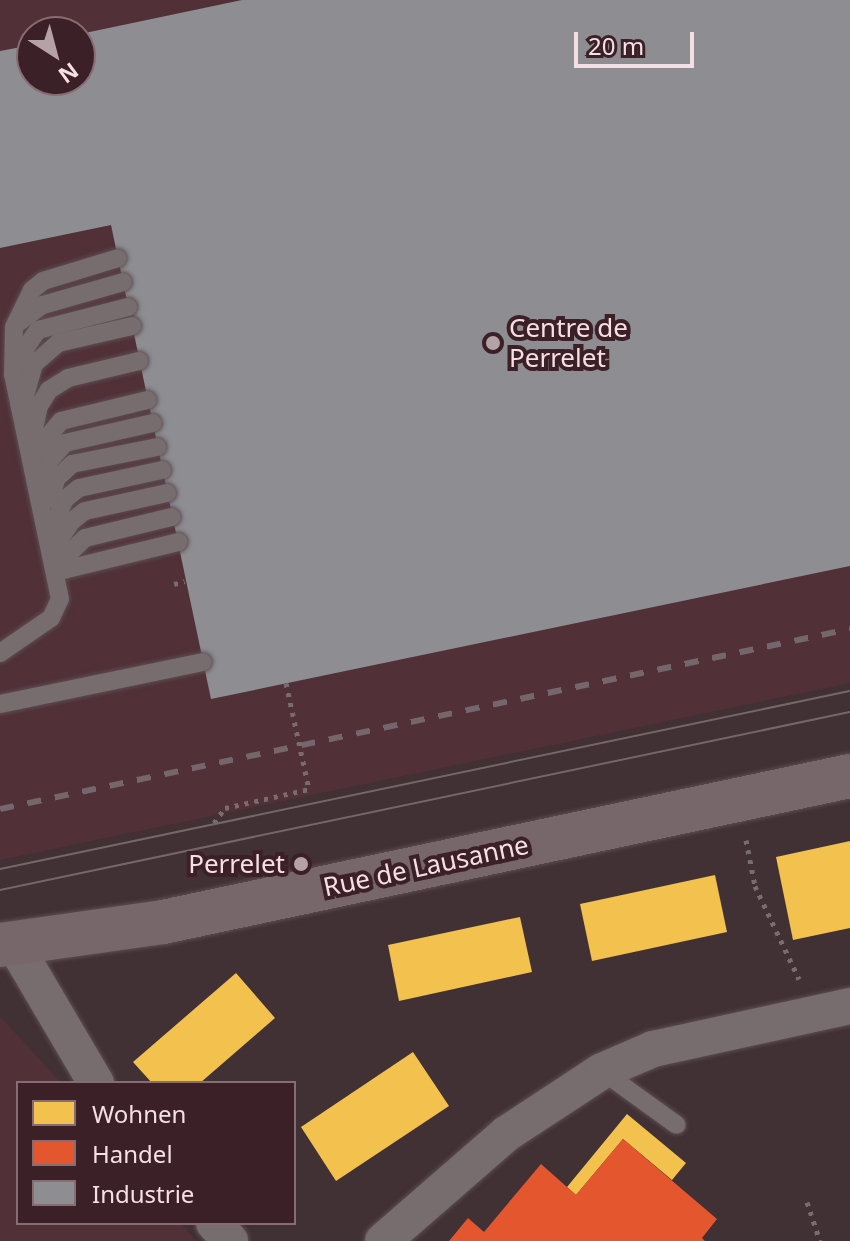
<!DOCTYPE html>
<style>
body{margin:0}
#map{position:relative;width:850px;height:1241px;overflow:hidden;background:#413034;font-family:"Noto Sans",sans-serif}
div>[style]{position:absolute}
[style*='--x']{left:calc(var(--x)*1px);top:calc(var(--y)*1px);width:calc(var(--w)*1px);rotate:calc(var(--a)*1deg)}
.built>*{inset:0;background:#513038}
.homes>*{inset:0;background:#f2c14e}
.shops>*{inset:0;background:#e4572e}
.industry>*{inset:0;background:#8d8d92}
.path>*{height:5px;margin-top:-2.5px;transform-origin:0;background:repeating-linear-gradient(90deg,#776c6e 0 4px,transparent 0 10px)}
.roads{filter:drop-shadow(0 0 2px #5c4d51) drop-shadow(0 0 2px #5c4d51)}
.lane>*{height:18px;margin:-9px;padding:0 9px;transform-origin:9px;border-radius:9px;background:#776c6e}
.street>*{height:36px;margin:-18px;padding:0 18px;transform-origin:18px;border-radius:18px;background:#776c6e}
.secondary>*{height:44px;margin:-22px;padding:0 22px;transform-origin:22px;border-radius:22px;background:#77676a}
.tram>*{height:2px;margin:-1px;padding:0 1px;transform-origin:1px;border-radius:1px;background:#74666a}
.rail>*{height:6px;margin-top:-3px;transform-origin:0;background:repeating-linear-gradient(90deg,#74666a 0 14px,transparent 0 28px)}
.path-bridge>*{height:5px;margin-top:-2.5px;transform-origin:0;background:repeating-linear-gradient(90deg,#776c6e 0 4px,transparent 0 10px)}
.dots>*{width:22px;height:22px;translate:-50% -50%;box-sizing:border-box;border:4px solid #3c2027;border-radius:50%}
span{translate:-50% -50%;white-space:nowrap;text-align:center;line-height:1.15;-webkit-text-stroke:8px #3c2027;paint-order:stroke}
.poi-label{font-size:26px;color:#f4e0e4}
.left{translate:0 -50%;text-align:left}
.right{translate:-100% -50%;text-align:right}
.street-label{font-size:26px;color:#f4e0e4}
.legend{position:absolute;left:16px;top:1081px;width:280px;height:144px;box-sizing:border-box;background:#3c2027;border:2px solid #866d73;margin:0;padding:10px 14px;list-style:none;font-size:24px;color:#f4e0e4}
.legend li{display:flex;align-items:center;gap:16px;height:40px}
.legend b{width:40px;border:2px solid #866d73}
.north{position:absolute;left:16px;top:16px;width:80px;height:80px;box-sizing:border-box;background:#3c2027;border:2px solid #866d73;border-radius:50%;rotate:144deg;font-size:22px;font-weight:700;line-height:32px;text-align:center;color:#f4e0e4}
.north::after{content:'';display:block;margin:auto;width:28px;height:36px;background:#b5a2a6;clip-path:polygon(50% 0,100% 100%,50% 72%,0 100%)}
.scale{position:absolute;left:574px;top:32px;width:120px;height:36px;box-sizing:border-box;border:4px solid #f4e0e4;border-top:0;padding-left:10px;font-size:24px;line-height:28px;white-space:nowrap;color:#f4e0e4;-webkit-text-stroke:6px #3c2027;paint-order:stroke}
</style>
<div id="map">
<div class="built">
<div style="clip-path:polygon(evenodd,0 0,850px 0,850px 683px,0 860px,0 0,32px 32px,80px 32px,80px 80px,32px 80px,32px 32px)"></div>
<div style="clip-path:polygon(0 1016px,61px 1083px,18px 1083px,18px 1223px,181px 1223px,196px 1241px,0 1241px)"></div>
</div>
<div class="homes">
<div style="clip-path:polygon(850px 841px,850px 928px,793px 940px,776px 857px)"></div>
<div style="clip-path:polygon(715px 875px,727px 932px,592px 961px,580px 904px)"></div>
<div style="clip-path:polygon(520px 917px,532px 972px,399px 1001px,388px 945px)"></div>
<div style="clip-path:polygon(236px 973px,275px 1018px,200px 1083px,152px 1083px,133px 1062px)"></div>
<div style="clip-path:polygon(413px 1052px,449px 1106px,336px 1181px,301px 1127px)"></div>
<div style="clip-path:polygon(627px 1114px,686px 1163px,672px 1180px,623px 1139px,576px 1195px,567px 1187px)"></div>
</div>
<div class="shops">
<div style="clip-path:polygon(623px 1139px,717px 1219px,702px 1238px,705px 1241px,449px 1241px,468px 1218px,484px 1232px,541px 1164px,576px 1195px)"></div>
</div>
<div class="industry">
<div style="clip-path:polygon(242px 0,850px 0,850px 566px,211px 699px,111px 225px,0 248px,0 51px,32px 45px,32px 80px,80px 80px,80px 34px)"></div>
</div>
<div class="path">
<div style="--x:174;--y:584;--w:11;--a:-15"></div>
<div style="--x:214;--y:823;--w:19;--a:-54"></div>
<div style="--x:225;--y:808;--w:86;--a:-12.7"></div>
<div style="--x:746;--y:840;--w:47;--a:78.9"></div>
<div style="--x:755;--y:886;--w:103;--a:64.7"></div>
<div style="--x:807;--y:1202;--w:41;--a:71.6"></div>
</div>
<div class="roads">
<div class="lane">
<div style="--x:15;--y:325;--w:34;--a:-36"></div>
<div style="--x:43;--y:305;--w:83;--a:-16"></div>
<div style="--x:20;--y:377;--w:31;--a:-79"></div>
<div style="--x:26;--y:347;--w:21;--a:-55"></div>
<div style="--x:38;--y:330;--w:93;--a:-14.3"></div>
<div style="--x:23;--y:403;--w:41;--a:-74.2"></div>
<div style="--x:34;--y:364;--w:32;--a:-41"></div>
<div style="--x:58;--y:343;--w:76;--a:-12.9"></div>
<div style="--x:31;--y:443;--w:38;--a:-78"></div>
<div style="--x:39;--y:406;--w:19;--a:-58"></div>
<div style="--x:49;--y:390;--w:22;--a:-32"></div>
<div style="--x:68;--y:378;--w:73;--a:-13.5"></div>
<div style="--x:37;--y:465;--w:23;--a:-75"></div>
<div style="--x:43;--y:443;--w:28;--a:-51"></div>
<div style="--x:61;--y:421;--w:89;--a:-13.6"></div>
<div style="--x:41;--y:495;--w:35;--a:-77"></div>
<div style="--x:49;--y:461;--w:24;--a:-48"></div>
<div style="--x:65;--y:443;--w:90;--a:-12.8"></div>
<div style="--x:51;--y:499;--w:21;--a:-76"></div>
<div style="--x:56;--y:479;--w:22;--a:-43"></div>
<div style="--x:72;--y:464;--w:87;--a:-11.3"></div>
<div style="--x:48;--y:537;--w:42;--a:-65.9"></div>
<div style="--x:65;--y:499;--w:18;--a:-38"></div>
<div style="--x:79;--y:488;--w:85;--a:-12.2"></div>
<div style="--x:51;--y:552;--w:37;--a:-56"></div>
<div style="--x:72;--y:521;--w:16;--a:-38"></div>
<div style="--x:85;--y:511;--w:84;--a:-12.4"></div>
<div style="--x:54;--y:568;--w:43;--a:-44.1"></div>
<div style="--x:85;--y:538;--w:89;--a:-13.6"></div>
<div style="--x:55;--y:572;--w:127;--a:-13.7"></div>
<div style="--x:0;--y:653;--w:62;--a:-34.5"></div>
<div style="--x:51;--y:618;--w:21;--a:-65"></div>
<div style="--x:60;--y:599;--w:229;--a:-101.8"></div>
<div style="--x:13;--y:375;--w:48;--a:-88.8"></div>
<div style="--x:14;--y:327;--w:41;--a:-64.1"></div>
<div style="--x:32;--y:290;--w:14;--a:-39"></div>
<div style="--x:43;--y:281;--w:78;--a:-17"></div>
<div style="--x:0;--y:704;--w:207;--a:-11.7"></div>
<div style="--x:602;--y:1071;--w:92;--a:35.8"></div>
</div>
<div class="street">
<div style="--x:13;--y:942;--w:164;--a:59.5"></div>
<div style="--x:214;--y:1223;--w:24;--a:48"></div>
<div style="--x:383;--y:1241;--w:163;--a:-41"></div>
<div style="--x:506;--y:1134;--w:115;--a:-33.3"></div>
<div style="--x:602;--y:1071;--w:56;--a:-23.3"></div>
<div style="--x:653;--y:1049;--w:202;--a:-12.3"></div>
</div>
<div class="secondary">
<div style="--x:0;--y:945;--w:165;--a:-8"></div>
<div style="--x:163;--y:922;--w:702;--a:-12"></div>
</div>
</div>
<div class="tram">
<div style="--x:0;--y:869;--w:868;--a:-11.83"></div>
<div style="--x:0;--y:890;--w:868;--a:-11.83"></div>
</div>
<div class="rail">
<div style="--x:0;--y:809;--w:869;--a:-11.96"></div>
</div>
<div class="path-bridge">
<div style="--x:286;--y:683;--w:108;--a:77.8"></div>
</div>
<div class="dots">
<div style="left:493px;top:343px;background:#b5a2a6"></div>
<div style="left:301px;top:864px;background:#b5a2a6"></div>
</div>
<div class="poi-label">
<span class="left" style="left:509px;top:343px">Centre de<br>Perrelet</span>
<span class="right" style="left:285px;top:864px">Perrelet</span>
</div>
<div class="street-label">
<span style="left:426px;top:866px;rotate:-12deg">Rue de Lausanne</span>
</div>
<ul class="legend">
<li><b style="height:22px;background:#f2c14e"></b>Wohnen</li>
<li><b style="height:22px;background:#e4572e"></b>Handel</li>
<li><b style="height:22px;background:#8d8d92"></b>Industrie</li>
</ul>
<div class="north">N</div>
<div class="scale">20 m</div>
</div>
